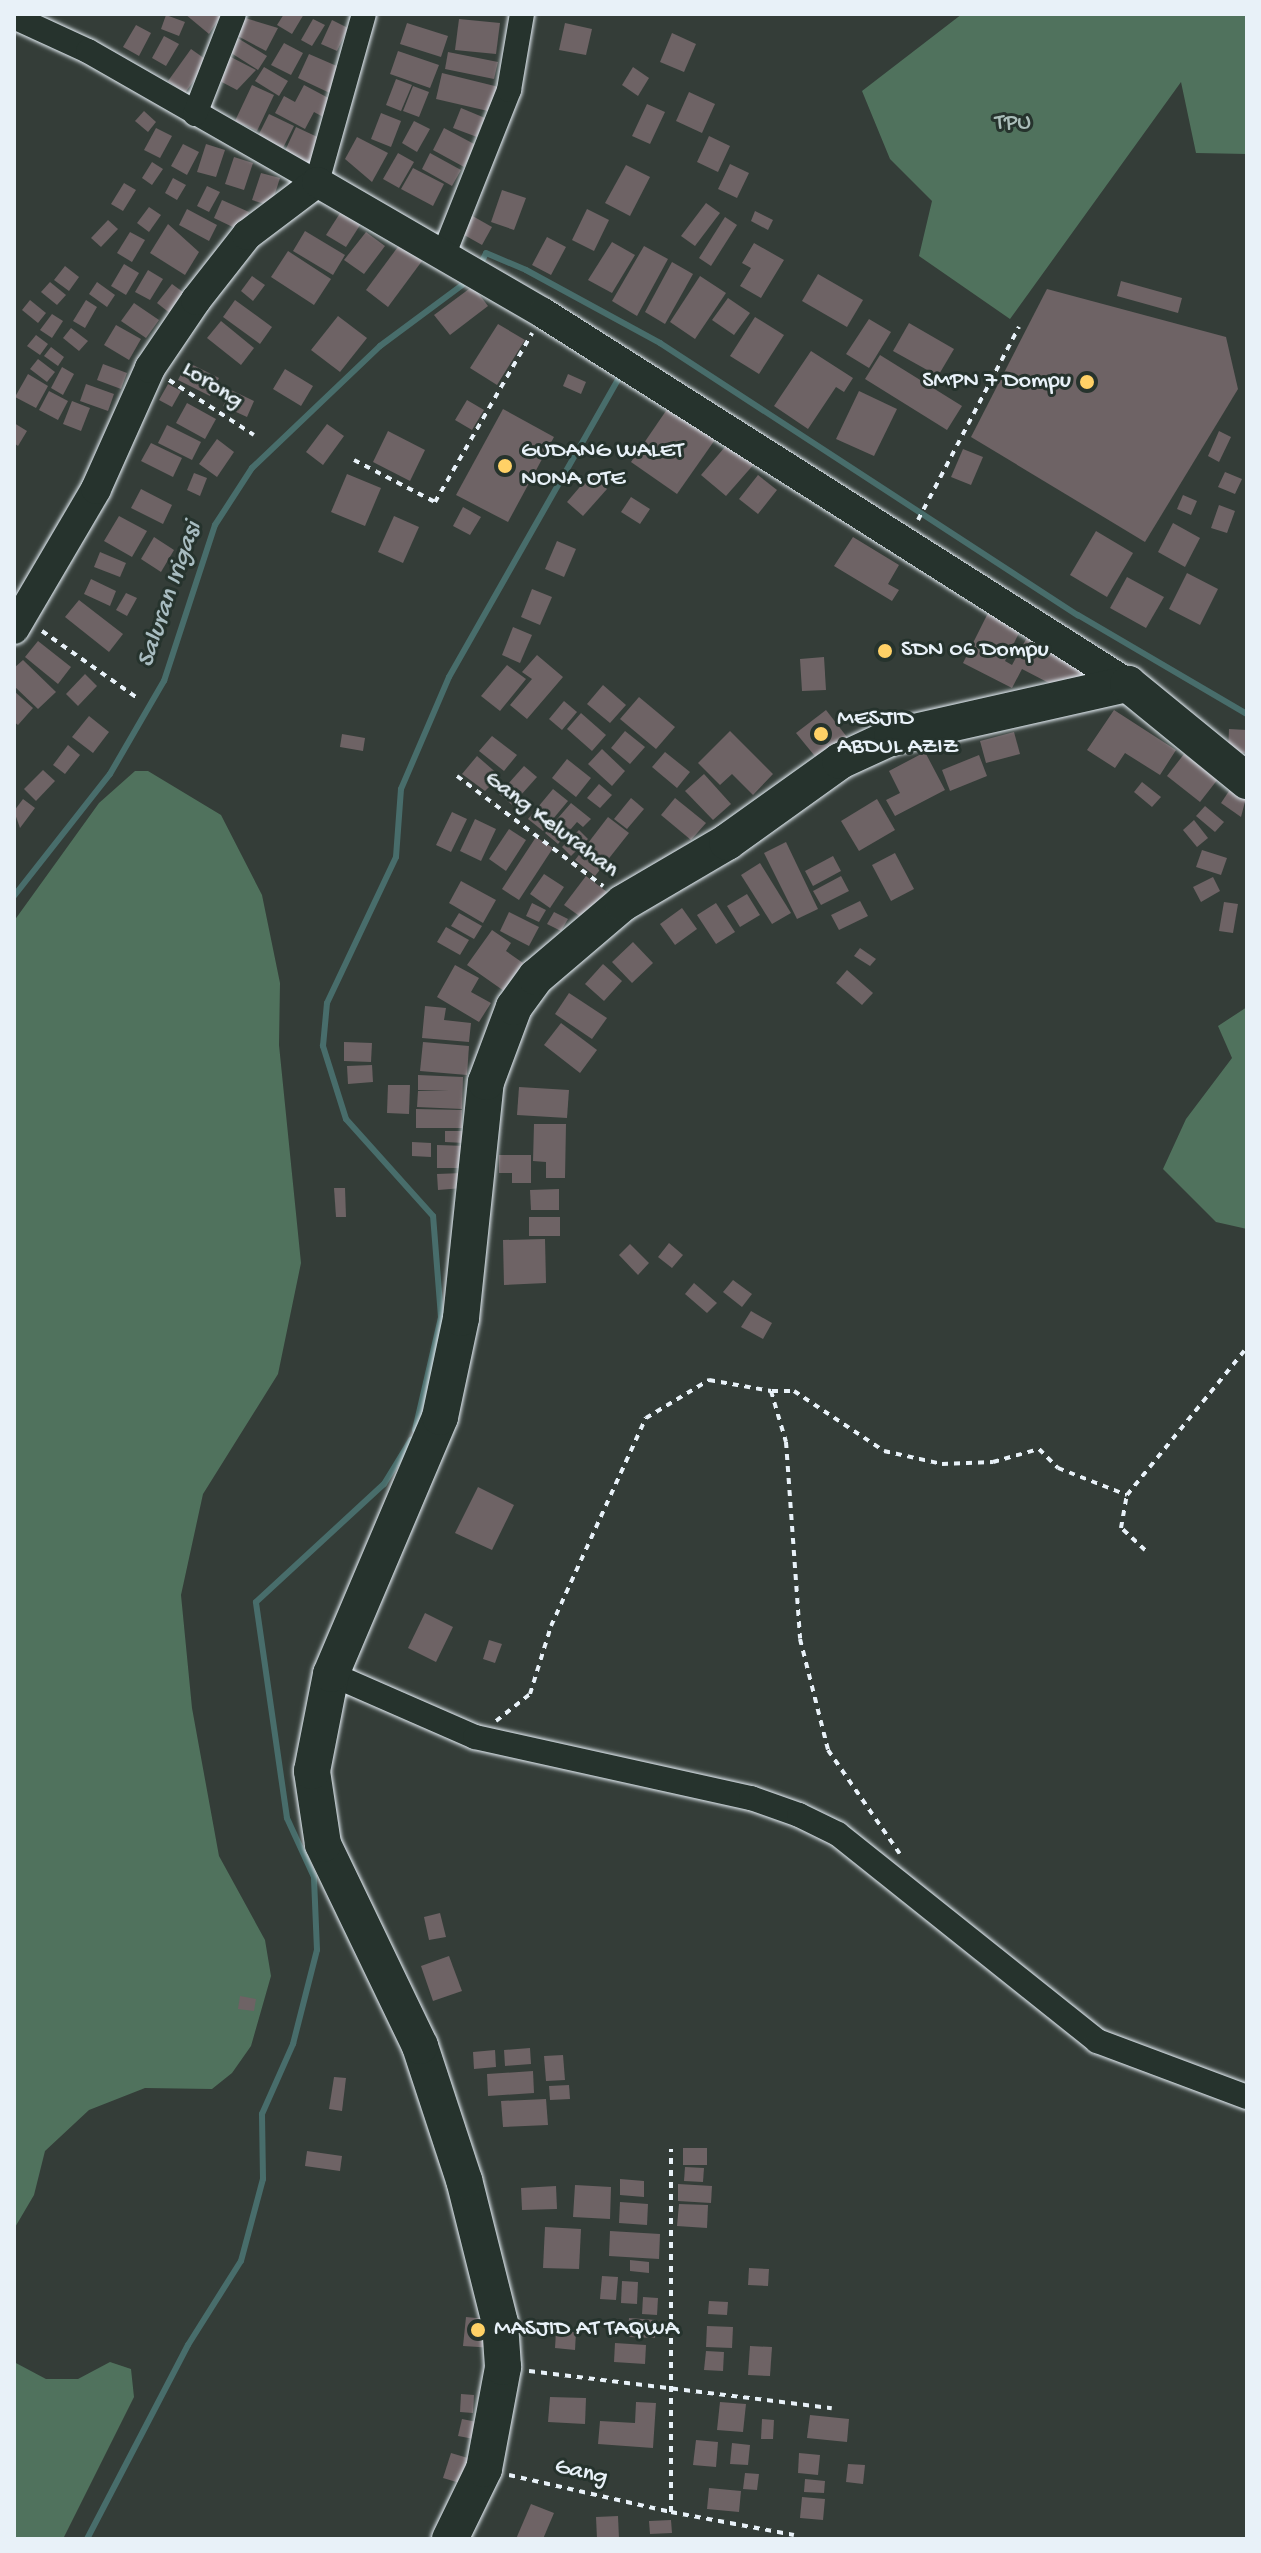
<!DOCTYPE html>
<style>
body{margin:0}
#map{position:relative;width:1261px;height:2553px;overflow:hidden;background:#343d38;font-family:"Gochi Hand",sans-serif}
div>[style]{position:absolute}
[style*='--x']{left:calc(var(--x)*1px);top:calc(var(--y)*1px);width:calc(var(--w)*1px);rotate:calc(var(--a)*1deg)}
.green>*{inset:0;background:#50725d}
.stream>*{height:6px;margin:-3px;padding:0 3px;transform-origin:3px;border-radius:3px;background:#486d6b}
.building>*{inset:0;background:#6e6365}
.path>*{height:4px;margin-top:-2px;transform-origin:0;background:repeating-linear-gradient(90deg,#e8f1f8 0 6px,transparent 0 12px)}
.roads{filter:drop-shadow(0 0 2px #e8f1f8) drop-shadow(0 0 2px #e8f1f8)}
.minor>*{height:24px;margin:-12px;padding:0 12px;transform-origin:12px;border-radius:12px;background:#26332d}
.tertiary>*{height:30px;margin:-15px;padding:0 15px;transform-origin:15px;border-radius:15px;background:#26332d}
.secondary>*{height:36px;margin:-18px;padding:0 18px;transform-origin:18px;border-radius:18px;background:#26332d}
.dots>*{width:22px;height:22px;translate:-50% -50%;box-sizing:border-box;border:4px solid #26332d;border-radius:50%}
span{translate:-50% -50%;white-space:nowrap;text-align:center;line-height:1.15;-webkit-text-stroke:6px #26332d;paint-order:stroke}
.park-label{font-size:24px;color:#abbeba}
.poi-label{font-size:24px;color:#e8f1f8}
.right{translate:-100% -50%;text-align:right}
.left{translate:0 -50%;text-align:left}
.street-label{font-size:24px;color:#e8f1f8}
.water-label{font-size:26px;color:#a8bcc0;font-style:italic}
.frame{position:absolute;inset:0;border:16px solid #e8f1f8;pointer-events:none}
</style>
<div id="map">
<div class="green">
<div style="clip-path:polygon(962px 14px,1247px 14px,1247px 154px,1196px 153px,1181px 82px,1010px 319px,919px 256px,932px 201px,890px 159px,862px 91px)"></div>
<div style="clip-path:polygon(135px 771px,148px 771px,221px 815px,262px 895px,280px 983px,279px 1045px,301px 1263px,278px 1374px,203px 1494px,181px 1595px,192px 1708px,219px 1856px,265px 1940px,271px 1976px,251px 2046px,232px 2073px,212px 2089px,145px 2088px,89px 2110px,45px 2151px,34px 2195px,14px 2229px,14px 921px,99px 803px)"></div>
<div style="clip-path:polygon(1247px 1007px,1247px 1229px,1216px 1222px,1163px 1169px,1186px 1119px,1232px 1058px,1218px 1026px)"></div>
<div style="clip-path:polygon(14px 2362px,46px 2379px,78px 2379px,110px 2362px,131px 2369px,134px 2397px,63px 2539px,14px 2539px)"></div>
</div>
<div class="stream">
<div style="--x:480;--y:265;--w:13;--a:-63"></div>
<div style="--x:486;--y:253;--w:43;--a:23"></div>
<div style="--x:526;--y:270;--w:153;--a:28.6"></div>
<div style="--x:660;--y:343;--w:499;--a:33.1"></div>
<div style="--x:1078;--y:615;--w:196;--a:30.4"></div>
<div style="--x:14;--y:896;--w:155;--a:-51.8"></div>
<div style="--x:110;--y:774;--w:108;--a:-59.9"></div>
<div style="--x:164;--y:681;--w:164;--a:-71.9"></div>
<div style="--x:215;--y:525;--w:68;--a:-57"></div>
<div style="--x:252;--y:468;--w:177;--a:-43.6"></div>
<div style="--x:380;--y:346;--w:111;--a:-36.6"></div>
<div style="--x:415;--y:1430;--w:116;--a:-77"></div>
<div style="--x:441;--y:1317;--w:101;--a:-94.5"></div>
<div style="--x:433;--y:1216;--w:130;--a:-131.9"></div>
<div style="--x:346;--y:1119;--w:77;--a:-107.5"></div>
<div style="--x:323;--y:1046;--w:43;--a:-84.7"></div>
<div style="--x:327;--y:1003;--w:161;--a:-64.7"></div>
<div style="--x:396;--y:857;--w:68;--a:-85.8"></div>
<div style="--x:401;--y:789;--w:122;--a:-66.8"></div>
<div style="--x:449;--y:677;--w:350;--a:-60.4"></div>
<div style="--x:87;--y:2539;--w:219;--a:-62.5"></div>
<div style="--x:188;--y:2345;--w:99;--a:-57.8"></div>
<div style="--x:241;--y:2261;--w:85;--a:-75"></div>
<div style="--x:263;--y:2179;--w:65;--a:-90.9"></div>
<div style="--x:262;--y:2114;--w:77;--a:-66.1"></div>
<div style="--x:293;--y:2044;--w:97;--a:-75.7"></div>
<div style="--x:317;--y:1950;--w:73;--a:-92.4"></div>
<div style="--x:314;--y:1877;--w:65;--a:-114.6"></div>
<div style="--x:287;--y:1818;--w:218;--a:-98.2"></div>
<div style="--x:256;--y:1602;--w:174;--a:-42.7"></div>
<div style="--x:384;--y:1484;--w:52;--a:-58.5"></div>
</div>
<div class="building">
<div style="clip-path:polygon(185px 14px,222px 14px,209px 34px)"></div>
<div style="clip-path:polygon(284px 14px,304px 14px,292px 34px,277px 25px)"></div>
<div style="clip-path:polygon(166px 15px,185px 22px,179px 36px,161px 29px)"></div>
<div style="clip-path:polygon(242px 17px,278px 28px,266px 51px,234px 34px)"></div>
<div style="clip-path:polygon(313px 19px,325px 25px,312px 46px,301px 40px)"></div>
<div style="clip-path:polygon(459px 19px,500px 23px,496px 54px,455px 50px)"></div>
<div style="clip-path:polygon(332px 20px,348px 28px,337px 51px,321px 44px)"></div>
<div style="clip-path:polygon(407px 23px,448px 36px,441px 57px,400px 44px)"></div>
<div style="clip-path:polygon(565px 23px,592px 29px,586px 55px,559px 50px)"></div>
<div style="clip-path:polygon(136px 25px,151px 33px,139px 56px,123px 47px)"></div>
<div style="clip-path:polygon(672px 33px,696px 44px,684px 72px,660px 62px)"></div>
<div style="clip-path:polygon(164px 36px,179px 44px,166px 66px,152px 58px)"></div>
<div style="clip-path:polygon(236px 37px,267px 56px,258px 70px,228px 51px)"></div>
<div style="clip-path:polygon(284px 43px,303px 53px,291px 75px,271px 65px)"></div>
<div style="clip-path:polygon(191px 49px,208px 61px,185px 93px,168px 81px)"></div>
<div style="clip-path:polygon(398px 51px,439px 65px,430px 88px,390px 74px)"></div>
<div style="clip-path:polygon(448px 52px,498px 62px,494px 79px,445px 69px)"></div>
<div style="clip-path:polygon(309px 54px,346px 70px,334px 95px,298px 78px)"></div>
<div style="clip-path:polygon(229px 56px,256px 70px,237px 90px,216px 79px)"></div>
<div style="clip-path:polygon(264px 67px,288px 81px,279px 96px,255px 81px)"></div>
<div style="clip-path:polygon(633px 67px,649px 78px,638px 96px,622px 85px)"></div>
<div style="clip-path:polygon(442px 73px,507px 89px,501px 114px,436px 99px)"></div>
<div style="clip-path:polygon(396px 79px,412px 85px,401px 111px,386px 105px)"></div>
<div style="clip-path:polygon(252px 85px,274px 95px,257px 131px,235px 121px)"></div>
<div style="clip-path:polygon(304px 85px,334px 101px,325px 118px,314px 112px,305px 129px,275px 113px,284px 96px,295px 102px)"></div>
<div style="clip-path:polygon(413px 86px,429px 92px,419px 117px,403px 111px)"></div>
<div style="clip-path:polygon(689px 92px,715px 104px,702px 133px,676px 121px)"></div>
<div style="clip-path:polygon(647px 104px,665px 112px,650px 144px,632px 136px)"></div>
<div style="clip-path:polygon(461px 108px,485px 118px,477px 137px,453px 128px)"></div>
<div style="clip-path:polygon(144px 111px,156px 122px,148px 132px,135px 121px)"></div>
<div style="clip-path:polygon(381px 113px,401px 121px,391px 147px,371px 139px)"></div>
<div style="clip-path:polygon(269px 114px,294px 126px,280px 154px,255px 142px)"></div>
<div style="clip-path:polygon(414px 121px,430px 129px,417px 152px,402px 143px)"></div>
<div style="clip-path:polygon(296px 127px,326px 141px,314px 167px,284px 153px)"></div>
<div style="clip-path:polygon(156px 128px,172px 136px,160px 158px,144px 150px)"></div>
<div style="clip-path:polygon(444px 128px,476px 145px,464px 167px,433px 150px)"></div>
<div style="clip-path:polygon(709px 136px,730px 146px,718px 172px,697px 162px)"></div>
<div style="clip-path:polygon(357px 137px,388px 153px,372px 182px,345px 159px)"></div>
<div style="clip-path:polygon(183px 144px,199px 152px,187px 175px,171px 166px)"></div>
<div style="clip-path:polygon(206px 144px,225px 150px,216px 177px,197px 172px)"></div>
<div style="clip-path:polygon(398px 153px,414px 162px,399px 188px,383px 179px)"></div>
<div style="clip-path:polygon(430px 153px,461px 170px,452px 186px,422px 169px)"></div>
<div style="clip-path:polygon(234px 157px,253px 163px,244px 190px,225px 184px)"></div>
<div style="clip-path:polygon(152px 162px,163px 169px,152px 185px,142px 178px)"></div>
<div style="clip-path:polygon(730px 164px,749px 173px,737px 198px,718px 189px)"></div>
<div style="clip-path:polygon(626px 165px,650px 177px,630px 216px,605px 203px)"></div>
<div style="clip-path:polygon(413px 168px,444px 184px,433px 206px,401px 189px)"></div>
<div style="clip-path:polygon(261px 173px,280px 178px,271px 206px,252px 200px)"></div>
<div style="clip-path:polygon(173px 178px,186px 185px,177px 200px,165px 193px)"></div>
<div style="clip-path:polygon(124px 183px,136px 190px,123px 211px,111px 204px)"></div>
<div style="clip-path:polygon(207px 186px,220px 192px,209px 212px,197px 206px)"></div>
<div style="clip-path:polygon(502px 190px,526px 198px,514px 230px,491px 222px)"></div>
<div style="clip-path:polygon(222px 200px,249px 212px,241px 231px,214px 218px)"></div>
<div style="clip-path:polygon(706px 203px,720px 213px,695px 246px,681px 236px)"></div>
<div style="clip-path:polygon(149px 207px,161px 215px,149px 232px,137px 223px)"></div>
<div style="clip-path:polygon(187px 209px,217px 225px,209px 241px,179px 225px)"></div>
<div style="clip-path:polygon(587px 209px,609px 220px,594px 251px,572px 240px)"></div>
<div style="clip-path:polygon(342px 210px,362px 222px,346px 247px,326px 235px)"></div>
<div style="clip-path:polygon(755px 211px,773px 220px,768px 230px,751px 221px)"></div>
<div style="clip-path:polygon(469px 214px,492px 227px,482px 245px,459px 232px)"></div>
<div style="clip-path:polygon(725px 217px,737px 225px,711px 266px,699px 258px)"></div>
<div style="clip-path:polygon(108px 220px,118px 229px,101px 247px,91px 238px)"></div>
<div style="clip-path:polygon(168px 224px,199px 252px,185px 275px,150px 253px)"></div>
<div style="clip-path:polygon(305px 231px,345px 255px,333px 275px,293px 251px)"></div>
<div style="clip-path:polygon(130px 232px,145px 240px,132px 262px,117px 253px)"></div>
<div style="clip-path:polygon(366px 232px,385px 246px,364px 274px,344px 260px)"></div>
<div style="clip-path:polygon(547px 237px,566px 247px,551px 275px,532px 265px)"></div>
<div style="clip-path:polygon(612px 242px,635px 255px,612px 293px,588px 280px)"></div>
<div style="clip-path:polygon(754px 243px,784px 260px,761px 298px,740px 286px,751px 268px,742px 263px)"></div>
<div style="clip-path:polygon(400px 244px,422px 261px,388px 307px,366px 290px)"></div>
<div style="clip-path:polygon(644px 246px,668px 259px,637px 316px,612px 301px)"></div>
<div style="clip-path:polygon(288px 251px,331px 279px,314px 305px,271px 277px)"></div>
<div style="clip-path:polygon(672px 262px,693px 274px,665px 324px,645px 312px)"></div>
<div style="clip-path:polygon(124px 264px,139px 273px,126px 295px,111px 286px)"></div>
<div style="clip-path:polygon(65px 266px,79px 277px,69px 291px,54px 280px)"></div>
<div style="clip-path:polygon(148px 270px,163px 279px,150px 300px,135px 292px)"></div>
<div style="clip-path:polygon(818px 274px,863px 300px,847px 327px,802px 301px)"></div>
<div style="clip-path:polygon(252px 276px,265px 285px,253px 301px,241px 291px)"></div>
<div style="clip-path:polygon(700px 276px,726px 293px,695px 339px,670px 322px)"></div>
<div style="clip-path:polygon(1121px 281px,1182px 298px,1178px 313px,1117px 296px)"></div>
<div style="clip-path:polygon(50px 282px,66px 295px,57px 305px,41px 292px)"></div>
<div style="clip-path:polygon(97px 282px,115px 295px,107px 307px,89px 294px)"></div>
<div style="clip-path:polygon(172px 284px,191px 298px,176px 318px,157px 303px)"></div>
<div style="clip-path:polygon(473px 286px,488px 306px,450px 335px,434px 315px)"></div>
<div style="clip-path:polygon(1047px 289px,1226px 337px,1238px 389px,1145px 542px,971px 437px)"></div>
<div style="clip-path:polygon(728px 298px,750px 313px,734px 335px,712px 320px)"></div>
<div style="clip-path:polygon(30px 300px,46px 313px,38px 323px,22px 310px)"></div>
<div style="clip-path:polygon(86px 300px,97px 307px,85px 328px,73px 321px)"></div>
<div style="clip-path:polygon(235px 300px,272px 327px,260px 344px,223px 317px)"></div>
<div style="clip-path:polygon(134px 303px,159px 320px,146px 338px,121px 321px)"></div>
<div style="clip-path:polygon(52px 314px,63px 321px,52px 338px,40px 330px)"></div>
<div style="clip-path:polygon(338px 316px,367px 338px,340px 372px,311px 350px)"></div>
<div style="clip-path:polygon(755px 317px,784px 335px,759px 374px,730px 356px)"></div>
<div style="clip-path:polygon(869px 319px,891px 332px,869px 368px,846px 354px)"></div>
<div style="clip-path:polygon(221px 321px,254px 348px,241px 365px,207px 338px)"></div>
<div style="clip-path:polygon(909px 323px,954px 349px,938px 376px,893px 351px)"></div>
<div style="clip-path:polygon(498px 324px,525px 340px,497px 385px,470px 368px)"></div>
<div style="clip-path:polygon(116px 325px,141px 339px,129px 360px,104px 345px)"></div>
<div style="clip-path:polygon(71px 328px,88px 341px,79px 351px,63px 338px)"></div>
<div style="clip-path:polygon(36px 335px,48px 344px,40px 355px,27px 346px)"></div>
<div style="clip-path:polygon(51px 347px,64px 357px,58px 366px,44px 356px)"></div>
<div style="clip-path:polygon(811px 351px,853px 378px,844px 392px,836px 387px,808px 429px,774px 406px)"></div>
<div style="clip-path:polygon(880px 355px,962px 406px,947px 430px,865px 379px)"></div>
<div style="clip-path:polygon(38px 359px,55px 372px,47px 382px,30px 369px)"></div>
<div style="clip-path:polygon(187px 362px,219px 378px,210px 396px,178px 380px)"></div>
<div style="clip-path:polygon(103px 364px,127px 373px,121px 389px,97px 380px)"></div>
<div style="clip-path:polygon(62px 367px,74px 374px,63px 395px,51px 388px)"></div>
<div style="clip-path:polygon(285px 369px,313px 386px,301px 406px,273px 389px)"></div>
<div style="clip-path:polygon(28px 374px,48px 386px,36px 408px,15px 397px)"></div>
<div style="clip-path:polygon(568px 374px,586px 382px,581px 394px,563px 386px)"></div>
<div style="clip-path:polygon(86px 384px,114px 394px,108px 411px,80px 401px)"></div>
<div style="clip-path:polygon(168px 384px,181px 391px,172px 407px,159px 400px)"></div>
<div style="clip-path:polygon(231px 390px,254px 401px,247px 417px,223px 406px)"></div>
<div style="clip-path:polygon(49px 391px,68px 401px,58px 420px,39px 410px)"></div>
<div style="clip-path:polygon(859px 391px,897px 409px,874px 456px,836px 439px)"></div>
<div style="clip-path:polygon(467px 400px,484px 410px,472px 430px,455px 420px)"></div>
<div style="clip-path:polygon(72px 401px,90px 408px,81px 431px,63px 424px)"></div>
<div style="clip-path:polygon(672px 402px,719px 434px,677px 494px,631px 462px)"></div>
<div style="clip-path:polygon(187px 403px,216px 419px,205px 439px,176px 423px)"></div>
<div style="clip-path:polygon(503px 409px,554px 437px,508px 522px,456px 495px)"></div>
<div style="clip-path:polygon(14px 423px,27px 431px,18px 446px,14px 443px)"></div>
<div style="clip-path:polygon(327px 424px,344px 436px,323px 465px,306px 452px)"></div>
<div style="clip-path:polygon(167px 425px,201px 442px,192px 460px,158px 443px)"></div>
<div style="clip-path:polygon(388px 431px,425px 450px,410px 481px,373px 462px)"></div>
<div style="clip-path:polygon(1219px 431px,1231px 437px,1219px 462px,1208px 456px)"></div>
<div style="clip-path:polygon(217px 439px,234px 452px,217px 477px,199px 464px)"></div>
<div style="clip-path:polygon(730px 441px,755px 463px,726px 496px,701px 475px)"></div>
<div style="clip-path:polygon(151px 443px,182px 458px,173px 477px,141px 461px)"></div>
<div style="clip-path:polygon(963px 449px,983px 457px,971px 485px,951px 477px)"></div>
<div style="clip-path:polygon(1225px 472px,1242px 479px,1235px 494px,1218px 487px)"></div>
<div style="clip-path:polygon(194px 473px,207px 478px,200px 496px,187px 490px)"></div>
<div style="clip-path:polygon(347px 474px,381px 488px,365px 526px,331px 512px)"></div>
<div style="clip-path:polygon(590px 475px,607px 489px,583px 516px,567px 502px)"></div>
<div style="clip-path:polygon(758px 475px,777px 490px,758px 514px,739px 499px)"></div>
<div style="clip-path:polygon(141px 489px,172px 505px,163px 524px,131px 508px)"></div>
<div style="clip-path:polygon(1183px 495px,1197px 501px,1191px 515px,1177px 509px)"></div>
<div style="clip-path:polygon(631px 497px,650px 509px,640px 524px,621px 512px)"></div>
<div style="clip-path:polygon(1219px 505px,1235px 511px,1227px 533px,1211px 528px)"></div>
<div style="clip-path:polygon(463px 507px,481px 517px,470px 535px,453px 526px)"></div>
<div style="clip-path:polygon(119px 516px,147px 531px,132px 557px,104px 541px)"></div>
<div style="clip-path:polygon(394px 516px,419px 527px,403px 563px,378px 552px)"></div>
<div style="clip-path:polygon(1173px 523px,1200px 538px,1185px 567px,1158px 552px)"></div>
<div style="clip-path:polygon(1096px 531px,1133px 553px,1107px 597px,1070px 575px)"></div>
<div style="clip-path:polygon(154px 537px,174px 550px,161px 572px,141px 559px)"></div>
<div style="clip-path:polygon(853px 537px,899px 565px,888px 584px,899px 590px,892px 601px,834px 566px)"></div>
<div style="clip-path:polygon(557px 541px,576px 549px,564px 577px,545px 569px)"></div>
<div style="clip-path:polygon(100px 552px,126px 563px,120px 577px,94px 567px)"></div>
<div style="clip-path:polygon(1187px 573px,1218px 589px,1200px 625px,1169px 609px)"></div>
<div style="clip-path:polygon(1127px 577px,1164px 597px,1146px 628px,1110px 608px)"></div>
<div style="clip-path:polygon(91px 579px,116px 591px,110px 606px,84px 594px)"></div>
<div style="clip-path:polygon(532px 589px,552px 597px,540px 625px,521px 617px)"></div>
<div style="clip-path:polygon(126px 593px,137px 598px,127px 616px,116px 610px)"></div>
<div style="clip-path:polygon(79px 600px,123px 634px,109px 652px,65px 617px)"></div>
<div style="clip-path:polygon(991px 607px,1024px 623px,1005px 661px,1012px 665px,1031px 630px,1089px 660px,1072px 695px,1022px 669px,1012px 688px,963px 663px)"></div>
<div style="clip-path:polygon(513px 627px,532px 635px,520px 663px,502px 655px)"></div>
<div style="clip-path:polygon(38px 641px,71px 667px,58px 684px,25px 657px)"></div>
<div style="clip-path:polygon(537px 655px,563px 677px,527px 719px,510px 705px,532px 679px,522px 672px)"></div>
<div style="clip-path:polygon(824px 657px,826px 690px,802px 691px,800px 659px)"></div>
<div style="clip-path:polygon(23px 660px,56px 692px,38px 709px,14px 686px,14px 668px)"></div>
<div style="clip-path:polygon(507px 665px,526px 679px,500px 711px,481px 696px)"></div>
<div style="clip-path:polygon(85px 674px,97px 686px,78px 706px,66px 694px)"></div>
<div style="clip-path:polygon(603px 685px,626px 705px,610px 723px,587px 704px)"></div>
<div style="clip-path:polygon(14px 691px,33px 708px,18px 725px,14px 722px)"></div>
<div style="clip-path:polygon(639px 697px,675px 727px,656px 749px,620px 719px)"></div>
<div style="clip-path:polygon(564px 701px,577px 712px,562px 730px,549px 719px)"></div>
<div style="clip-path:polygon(826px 710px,847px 737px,818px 760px,796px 733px)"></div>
<div style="clip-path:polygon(1114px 710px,1176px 750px,1160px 775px,1125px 753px,1115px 768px,1087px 750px)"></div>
<div style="clip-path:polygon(581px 713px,606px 735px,592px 751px,567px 729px)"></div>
<div style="clip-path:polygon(89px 716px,109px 732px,93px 753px,72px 737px)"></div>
<div style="clip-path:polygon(1229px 729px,1247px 730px,1247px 753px,1228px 752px)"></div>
<div style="clip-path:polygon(625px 731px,645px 747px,630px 764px,611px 748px)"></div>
<div style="clip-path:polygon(730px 731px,773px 774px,753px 795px,732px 774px,720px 785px,698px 763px)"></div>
<div style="clip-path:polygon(1014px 732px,1020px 754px,986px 763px,980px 741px)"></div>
<div style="clip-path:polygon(342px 734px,365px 738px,363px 751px,340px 747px)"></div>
<div style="clip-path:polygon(492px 736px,517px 755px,504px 771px,479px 751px)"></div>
<div style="clip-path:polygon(68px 745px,80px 755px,65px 774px,53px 765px)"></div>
<div style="clip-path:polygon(602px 749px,625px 771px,612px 786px,588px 764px)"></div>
<div style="clip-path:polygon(665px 752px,690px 772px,677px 788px,652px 767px)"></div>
<div style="clip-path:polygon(925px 752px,945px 790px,895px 816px,886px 800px,900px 793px,889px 771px)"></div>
<div style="clip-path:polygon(1184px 754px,1218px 779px,1200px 802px,1167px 776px)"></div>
<div style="clip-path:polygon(979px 755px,987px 776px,950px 791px,942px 770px)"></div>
<div style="clip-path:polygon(477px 756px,500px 776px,485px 791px,462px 774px)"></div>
<div style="clip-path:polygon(567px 759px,591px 778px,576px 797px,552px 778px)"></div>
<div style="clip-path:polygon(524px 766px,537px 777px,512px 805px,499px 794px)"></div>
<div style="clip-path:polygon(43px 770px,55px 781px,36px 801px,24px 789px)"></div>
<div style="clip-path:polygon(704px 774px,731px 804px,713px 820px,685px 791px)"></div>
<div style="clip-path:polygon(1142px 782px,1161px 797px,1152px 807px,1134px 792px)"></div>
<div style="clip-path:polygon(599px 784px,612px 795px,600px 808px,587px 798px)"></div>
<div style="clip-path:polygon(1233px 785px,1247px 794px,1241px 817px,1221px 803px)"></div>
<div style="clip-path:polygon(553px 789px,568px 801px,543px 831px,528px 819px)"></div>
<div style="clip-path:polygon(631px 798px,644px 809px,627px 829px,614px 819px)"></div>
<div style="clip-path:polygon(675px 798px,706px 823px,691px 840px,661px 815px)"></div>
<div style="clip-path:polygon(23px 799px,35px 808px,20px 828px,14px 811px)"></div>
<div style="clip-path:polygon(877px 799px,895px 830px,859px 851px,841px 821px)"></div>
<div style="clip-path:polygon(571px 803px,591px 819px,583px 827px,577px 822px,558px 844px,545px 833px)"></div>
<div style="clip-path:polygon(1205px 806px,1224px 822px,1215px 832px,1196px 816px)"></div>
<div style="clip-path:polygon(452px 812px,467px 819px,451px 852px,436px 845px)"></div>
<div style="clip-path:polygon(608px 817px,629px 833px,595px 876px,575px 860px)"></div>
<div style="clip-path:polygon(475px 819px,496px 829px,481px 861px,460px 851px)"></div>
<div style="clip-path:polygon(1194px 820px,1208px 838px,1197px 847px,1183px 830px)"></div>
<div style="clip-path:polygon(509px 829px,526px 840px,506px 871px,489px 859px)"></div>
<div style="clip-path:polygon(579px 830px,588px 839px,571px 856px,562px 847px)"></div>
<div style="clip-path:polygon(536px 837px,553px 848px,519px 900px,502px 889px)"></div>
<div style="clip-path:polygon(786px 842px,818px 909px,797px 919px,764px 853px)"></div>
<div style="clip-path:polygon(1202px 850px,1227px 858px,1221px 875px,1196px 867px)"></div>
<div style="clip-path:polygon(895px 853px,914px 889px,891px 901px,872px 865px)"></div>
<div style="clip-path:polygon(833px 856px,841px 871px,813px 886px,805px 871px)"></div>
<div style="clip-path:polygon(760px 863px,791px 913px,772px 924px,741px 875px)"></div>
<div style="clip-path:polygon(544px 874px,564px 887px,550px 908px,530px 894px)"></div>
<div style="clip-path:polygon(586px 876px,607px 892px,585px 920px,564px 905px)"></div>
<div style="clip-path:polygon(841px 876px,849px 891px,821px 905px,813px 891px)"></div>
<div style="clip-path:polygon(1213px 877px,1220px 891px,1201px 902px,1193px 887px)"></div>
<div style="clip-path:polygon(461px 881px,496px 900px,483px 923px,449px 903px)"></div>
<div style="clip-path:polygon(747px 894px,760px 915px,740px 927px,727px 906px)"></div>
<div style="clip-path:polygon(860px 901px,868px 916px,839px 930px,831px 915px)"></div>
<div style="clip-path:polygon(1224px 902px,1238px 904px,1233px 933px,1219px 931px)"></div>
<div style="clip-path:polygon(532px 903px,546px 910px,539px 922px,526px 916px)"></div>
<div style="clip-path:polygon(716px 903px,735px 932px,716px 944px,697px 915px)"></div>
<div style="clip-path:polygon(682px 908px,697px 929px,675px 945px,660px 924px)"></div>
<div style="clip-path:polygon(509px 912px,539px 927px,529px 946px,500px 931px)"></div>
<div style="clip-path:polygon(554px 912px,568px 919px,561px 931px,547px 924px)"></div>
<div style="clip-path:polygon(459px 913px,482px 926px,474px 939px,451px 926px)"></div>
<div style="clip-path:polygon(446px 927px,469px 940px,460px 955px,437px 942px)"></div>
<div style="clip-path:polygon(492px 930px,511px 943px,506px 951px,523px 963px,504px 991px,467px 965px)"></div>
<div style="clip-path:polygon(633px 942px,653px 963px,632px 983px,612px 962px)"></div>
<div style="clip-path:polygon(860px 948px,876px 959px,870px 966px,854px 956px)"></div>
<div style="clip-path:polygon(603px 964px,622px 981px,604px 1001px,585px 984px)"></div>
<div style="clip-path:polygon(455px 965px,479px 978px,471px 992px,491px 1003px,479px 1022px,437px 997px)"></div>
<div style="clip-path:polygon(847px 970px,873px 993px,862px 1005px,836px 983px)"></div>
<div style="clip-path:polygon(569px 993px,607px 1018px,592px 1039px,555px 1014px)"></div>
<div style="clip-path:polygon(425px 1006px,446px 1008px,444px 1020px,471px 1023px,469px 1042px,422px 1038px)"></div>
<div style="clip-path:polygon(561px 1023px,597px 1050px,580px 1073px,544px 1045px)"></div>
<div style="clip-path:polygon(344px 1042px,372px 1043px,371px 1062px,344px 1061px)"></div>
<div style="clip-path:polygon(423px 1042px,469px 1046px,467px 1075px,420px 1071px)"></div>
<div style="clip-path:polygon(372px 1065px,373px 1082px,348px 1084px,347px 1066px)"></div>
<div style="clip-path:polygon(418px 1075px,463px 1077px,462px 1109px,417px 1107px,418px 1091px,449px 1091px,418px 1090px)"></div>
<div style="clip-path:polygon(388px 1085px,410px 1085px,409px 1114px,387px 1113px)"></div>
<div style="clip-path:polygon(519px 1087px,569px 1090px,567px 1118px,517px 1115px)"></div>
<div style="clip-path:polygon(416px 1109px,462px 1110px,462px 1128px,416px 1128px)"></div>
<div style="clip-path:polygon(534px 1124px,566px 1124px,565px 1178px,546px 1178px,546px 1162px,533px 1161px)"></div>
<div style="clip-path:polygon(445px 1131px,465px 1131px,465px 1143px,445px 1142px)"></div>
<div style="clip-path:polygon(412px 1142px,431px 1143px,431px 1157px,412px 1156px)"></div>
<div style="clip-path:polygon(437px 1145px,467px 1146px,467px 1168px,437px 1168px)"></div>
<div style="clip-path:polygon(499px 1155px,531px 1155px,531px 1183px,512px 1183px,512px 1173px,499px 1173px)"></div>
<div style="clip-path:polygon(462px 1173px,463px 1188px,438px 1190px,437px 1174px)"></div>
<div style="clip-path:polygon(334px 1188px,345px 1188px,346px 1217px,336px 1217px)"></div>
<div style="clip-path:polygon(559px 1189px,559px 1210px,531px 1210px,530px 1190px)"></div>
<div style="clip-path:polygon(529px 1217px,560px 1217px,560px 1236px,529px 1236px)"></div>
<div style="clip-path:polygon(545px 1239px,546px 1283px,504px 1285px,503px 1240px)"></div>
<div style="clip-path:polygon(669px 1243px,683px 1255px,672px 1268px,658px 1257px)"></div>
<div style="clip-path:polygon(630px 1244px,649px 1263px,638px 1275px,619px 1255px)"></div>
<div style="clip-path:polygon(733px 1280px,752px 1294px,742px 1307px,723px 1292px)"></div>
<div style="clip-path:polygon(694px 1283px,717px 1303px,707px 1313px,685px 1294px)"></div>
<div style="clip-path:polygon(751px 1311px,772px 1323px,763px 1339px,741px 1327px)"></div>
<div style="clip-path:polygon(478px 1487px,514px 1505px,492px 1550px,455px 1533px)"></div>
<div style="clip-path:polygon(425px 1613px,453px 1627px,436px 1662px,408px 1648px)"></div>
<div style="clip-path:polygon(489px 1640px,502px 1644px,495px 1663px,483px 1659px)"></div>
<div style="clip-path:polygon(440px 1913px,446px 1937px,429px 1940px,424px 1917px)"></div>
<div style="clip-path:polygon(449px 1956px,462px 1991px,433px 2001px,421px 1966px)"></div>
<div style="clip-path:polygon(240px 1996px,256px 1999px,254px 2011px,238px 2009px)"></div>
<div style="clip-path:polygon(530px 2048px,531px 2064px,505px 2066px,504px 2050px)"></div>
<div style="clip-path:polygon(495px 2050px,496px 2067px,474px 2069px,473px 2052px)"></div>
<div style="clip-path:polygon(563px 2055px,565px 2080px,546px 2081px,544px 2056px)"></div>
<div style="clip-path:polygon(533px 2071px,534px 2093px,488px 2096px,487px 2074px)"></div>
<div style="clip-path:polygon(334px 2077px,346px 2078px,342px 2111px,329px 2109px)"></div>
<div style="clip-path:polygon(569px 2085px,570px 2099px,550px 2100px,549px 2086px)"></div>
<div style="clip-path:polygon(546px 2099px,548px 2125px,503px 2127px,501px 2101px)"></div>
<div style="clip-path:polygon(683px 2148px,707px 2148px,707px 2165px,683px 2165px)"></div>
<div style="clip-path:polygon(307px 2151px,342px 2156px,340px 2171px,305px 2166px)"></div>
<div style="clip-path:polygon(685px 2167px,704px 2168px,703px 2182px,684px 2181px)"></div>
<div style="clip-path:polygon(620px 2179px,644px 2181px,644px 2197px,620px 2195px)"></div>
<div style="clip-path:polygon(678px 2184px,712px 2186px,711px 2203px,678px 2201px)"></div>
<div style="clip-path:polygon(575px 2185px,611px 2187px,610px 2219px,573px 2217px)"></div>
<div style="clip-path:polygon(556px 2186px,557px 2209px,522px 2210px,521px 2188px)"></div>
<div style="clip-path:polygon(620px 2202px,648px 2204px,647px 2225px,619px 2223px)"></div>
<div style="clip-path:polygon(679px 2204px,708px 2205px,707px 2228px,677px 2226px)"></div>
<div style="clip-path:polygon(545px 2227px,581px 2229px,579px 2269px,543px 2268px)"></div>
<div style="clip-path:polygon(610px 2231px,660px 2234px,659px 2259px,609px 2256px)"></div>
<div style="clip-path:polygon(630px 2260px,649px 2262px,649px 2273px,630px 2271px)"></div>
<div style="clip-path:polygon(749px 2268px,769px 2269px,768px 2286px,748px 2285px)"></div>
<div style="clip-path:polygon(602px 2276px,618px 2277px,616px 2300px,600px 2299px)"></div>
<div style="clip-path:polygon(622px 2281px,638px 2282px,637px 2304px,621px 2303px)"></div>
<div style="clip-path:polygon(643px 2297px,658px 2298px,657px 2315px,642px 2314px)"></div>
<div style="clip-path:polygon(709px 2301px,728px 2302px,727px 2315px,708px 2314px)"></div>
<div style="clip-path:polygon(466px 2317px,497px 2320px,494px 2348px,463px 2346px)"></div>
<div style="clip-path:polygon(629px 2318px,656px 2320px,655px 2338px,628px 2337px)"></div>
<div style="clip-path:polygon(707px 2326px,733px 2327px,732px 2348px,706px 2347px)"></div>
<div style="clip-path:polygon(556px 2331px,576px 2332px,575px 2350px,555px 2348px)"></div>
<div style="clip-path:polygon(615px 2343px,646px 2345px,645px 2364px,614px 2362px)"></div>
<div style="clip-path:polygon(750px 2346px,772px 2347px,770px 2376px,748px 2375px)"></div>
<div style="clip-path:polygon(706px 2351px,724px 2352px,723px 2371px,704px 2370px)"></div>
<div style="clip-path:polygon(461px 2394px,474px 2395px,473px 2413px,460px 2412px)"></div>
<div style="clip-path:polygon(550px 2397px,586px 2398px,585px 2424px,548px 2422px)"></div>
<div style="clip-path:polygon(636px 2402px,656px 2403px,653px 2448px,598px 2444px,600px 2421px,635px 2423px)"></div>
<div style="clip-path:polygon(720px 2402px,746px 2404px,743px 2432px,717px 2430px)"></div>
<div style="clip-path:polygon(810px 2415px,849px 2419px,847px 2442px,807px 2438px)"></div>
<div style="clip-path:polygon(462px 2419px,482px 2423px,479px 2440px,458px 2436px)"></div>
<div style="clip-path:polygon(762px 2419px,774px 2420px,773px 2439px,761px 2439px)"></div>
<div style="clip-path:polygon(696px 2440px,718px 2442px,716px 2467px,693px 2465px)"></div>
<div style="clip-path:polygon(732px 2443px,750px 2445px,748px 2465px,730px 2464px)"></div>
<div style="clip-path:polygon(451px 2453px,478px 2461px,470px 2486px,443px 2478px)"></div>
<div style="clip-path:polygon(799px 2453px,820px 2455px,818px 2475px,798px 2473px)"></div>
<div style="clip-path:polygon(848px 2464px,865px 2465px,863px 2484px,846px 2482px)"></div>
<div style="clip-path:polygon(745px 2473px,759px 2474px,757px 2490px,743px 2489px)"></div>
<div style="clip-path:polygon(805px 2479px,825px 2481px,824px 2493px,804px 2492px)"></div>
<div style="clip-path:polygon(709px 2488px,741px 2491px,739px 2512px,707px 2509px)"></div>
<div style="clip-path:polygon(802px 2497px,825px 2499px,823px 2520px,800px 2518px)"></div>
<div style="clip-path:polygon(531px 2504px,554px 2513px,543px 2539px,516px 2539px)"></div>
<div style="clip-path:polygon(618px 2516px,619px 2539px,597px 2539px,596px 2517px)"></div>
<div style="clip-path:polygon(671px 2520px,672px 2533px,650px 2534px,649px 2521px)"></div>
</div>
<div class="path">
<div style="--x:169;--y:380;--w:101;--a:32.9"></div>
<div style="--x:354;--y:460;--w:91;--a:27.4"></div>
<div style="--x:435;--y:502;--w:195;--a:-60.1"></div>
<div style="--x:918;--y:520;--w:218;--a:-62.4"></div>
<div style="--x:42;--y:631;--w:115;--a:35.1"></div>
<div style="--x:457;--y:776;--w:183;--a:37"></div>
<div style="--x:772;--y:1391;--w:22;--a:0"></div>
<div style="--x:794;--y:1391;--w:108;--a:33.7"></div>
<div style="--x:884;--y:1451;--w:59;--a:12.6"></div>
<div style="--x:942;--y:1464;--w:51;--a:-2.2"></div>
<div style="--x:993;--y:1462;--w:48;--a:-15.8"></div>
<div style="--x:1039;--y:1449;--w:27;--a:45"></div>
<div style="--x:1058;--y:1468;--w:74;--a:21.4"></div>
<div style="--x:1145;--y:1550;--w:33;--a:-137"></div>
<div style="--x:1121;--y:1528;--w:34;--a:-80"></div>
<div style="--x:1127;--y:1495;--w:186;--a:-50.9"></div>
<div style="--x:496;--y:1721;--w:43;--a:-38.5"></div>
<div style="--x:530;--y:1694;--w:71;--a:-72.8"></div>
<div style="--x:551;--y:1626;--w:229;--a:-65.5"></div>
<div style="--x:646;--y:1418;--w:74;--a:-31.1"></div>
<div style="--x:709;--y:1380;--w:63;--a:10.1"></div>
<div style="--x:771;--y:1391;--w:53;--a:73.6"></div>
<div style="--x:786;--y:1442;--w:197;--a:85.9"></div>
<div style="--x:800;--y:1639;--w:114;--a:75.8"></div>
<div style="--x:828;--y:1750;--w:126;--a:55.3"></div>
<div style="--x:529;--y:2371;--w:305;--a:7"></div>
<div style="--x:509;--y:2475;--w:166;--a:12.9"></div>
<div style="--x:671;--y:2512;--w:363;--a:-90"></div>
<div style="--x:671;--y:2512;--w:125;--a:10.6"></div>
</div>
<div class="roads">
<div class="minor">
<div style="--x:14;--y:17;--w:81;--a:24.7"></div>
<div style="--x:88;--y:51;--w:264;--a:29.8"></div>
<div style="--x:317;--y:182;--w:174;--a:-74.4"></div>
<div style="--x:195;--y:114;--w:107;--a:-68.7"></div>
<div style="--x:443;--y:256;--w:179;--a:-68.3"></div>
<div style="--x:509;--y:90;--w:77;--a:-80.3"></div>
<div style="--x:331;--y:1674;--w:157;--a:23.6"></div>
<div style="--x:475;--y:1737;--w:283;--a:12.5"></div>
<div style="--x:751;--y:1798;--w:51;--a:19.5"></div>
<div style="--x:799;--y:1815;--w:43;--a:26"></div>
<div style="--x:838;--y:1834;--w:332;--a:38.6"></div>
<div style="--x:1097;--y:2041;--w:160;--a:20.5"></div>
</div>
<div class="tertiary">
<div style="--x:14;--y:629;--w:162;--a:-59.6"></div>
<div style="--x:96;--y:489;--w:133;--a:-65.9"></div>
<div style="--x:150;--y:368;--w:82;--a:-55.9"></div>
<div style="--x:196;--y:300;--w:83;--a:-51.9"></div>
<div style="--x:247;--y:235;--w:88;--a:-37.1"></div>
<div style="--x:317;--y:182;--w:261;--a:30.1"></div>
<div style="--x:543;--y:313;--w:693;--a:32.38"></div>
</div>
<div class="secondary">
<div style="--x:450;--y:2539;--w:78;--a:-64.1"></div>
<div style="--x:484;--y:2469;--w:104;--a:-79.4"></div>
<div style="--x:503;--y:2367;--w:44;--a:-93.9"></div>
<div style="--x:500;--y:2323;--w:147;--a:-104.1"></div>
<div style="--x:464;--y:2180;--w:141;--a:-108.2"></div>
<div style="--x:420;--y:2046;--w:224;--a:-115.7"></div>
<div style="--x:323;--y:1844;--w:74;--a:-98.6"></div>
<div style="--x:312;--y:1771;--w:99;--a:-78.9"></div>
<div style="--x:331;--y:1674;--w:279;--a:-67"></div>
<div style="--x:440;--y:1417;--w:101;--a:-78"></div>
<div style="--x:461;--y:1318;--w:237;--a:-84"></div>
<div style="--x:486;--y:1082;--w:80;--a:-69.5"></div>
<div style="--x:514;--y:1007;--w:37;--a:-54"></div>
<div style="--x:536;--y:977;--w:114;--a:-40.4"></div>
<div style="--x:623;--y:903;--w:121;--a:-30.4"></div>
<div style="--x:727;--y:842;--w:139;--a:-35.6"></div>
<div style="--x:840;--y:761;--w:57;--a:-24.8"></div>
<div style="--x:892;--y:737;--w:242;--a:-12.7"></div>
<div style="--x:1128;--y:684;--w:154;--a:39.2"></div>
</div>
</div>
<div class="dots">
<div style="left:1087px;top:382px;background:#ffd166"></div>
<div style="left:505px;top:466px;background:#ffd166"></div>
<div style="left:885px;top:651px;background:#ffd166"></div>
<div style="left:821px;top:734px;background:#ffd166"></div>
<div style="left:478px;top:2330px;background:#ffd166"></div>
</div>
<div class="park-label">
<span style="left:1013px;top:124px">TPU</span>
</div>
<div class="poi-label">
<span class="right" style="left:1071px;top:382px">SMPN 7 Dompu</span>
<span class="left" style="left:521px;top:466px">GUDANG WALET<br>NONA OTE</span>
<span class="left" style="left:901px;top:651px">SDN 06 Dompu</span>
<span class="left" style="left:837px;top:734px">MESJID<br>ABDUL AZIZ</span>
<span class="left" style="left:494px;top:2330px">MASJID AT TAQWA</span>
</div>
<div class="street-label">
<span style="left:212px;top:386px;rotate:33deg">Lorong</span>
<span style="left:551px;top:825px;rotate:37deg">Gang Kelurahan</span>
<span style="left:581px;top:2473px;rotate:13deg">Gang</span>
</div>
<div class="water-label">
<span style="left:171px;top:595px;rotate:-71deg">Saluran Irigasi</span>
</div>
<div class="frame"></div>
</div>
